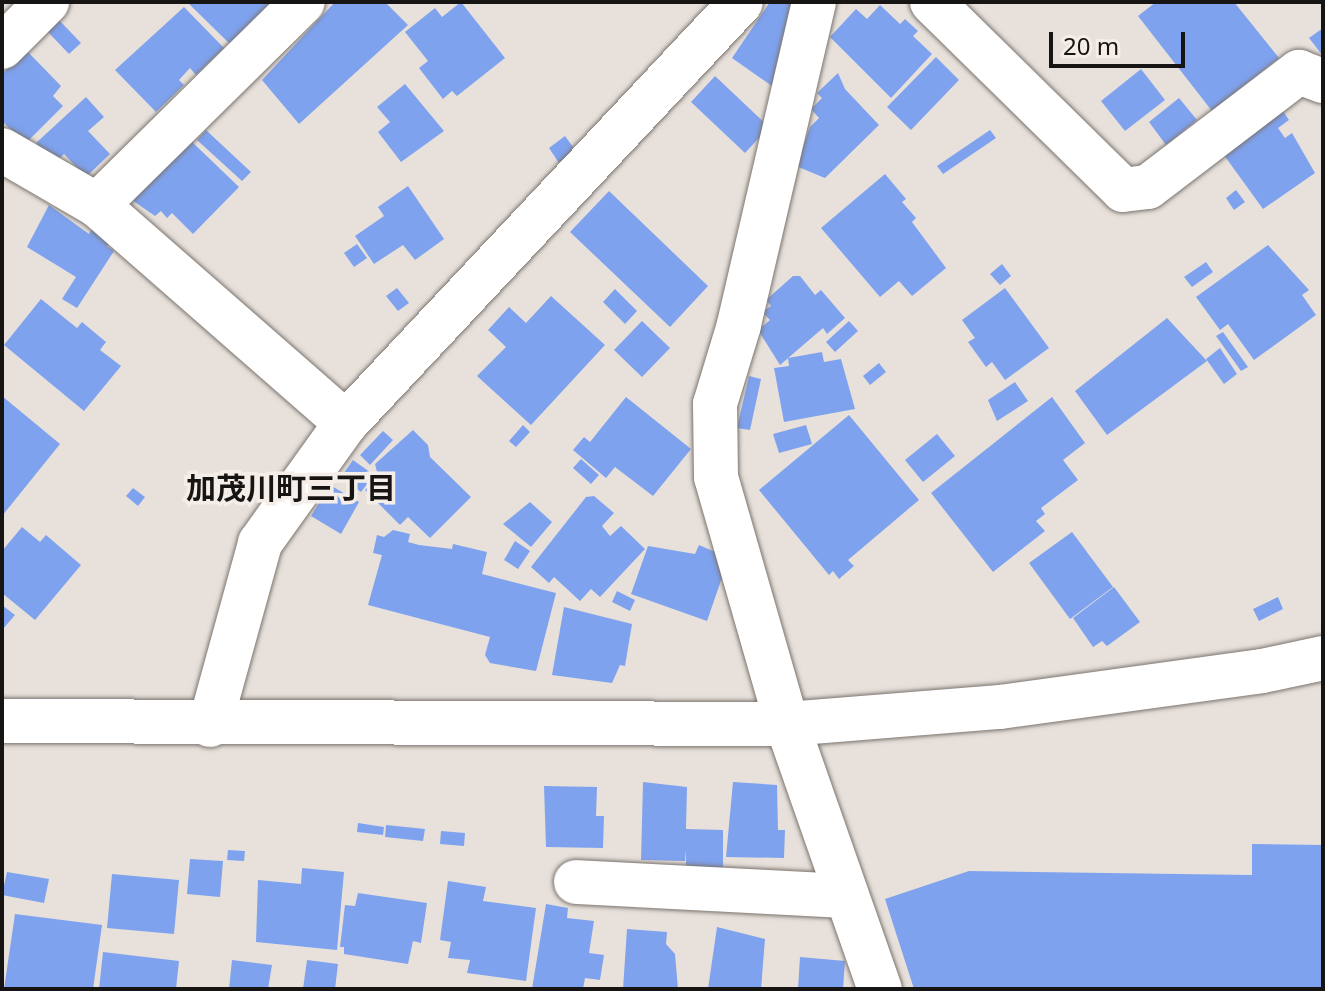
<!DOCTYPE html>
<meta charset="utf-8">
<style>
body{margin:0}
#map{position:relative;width:1325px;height:991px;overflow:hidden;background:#e8e1db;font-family:"Noto Sans","Noto Sans JP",sans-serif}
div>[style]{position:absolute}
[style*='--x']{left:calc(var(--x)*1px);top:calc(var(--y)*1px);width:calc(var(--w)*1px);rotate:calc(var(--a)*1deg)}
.building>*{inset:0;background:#7fa2ee}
.roads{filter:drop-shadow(0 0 2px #7b746f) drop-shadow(0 0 2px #7b746f)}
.minor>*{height:44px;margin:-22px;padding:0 22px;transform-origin:22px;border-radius:22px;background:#fff}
span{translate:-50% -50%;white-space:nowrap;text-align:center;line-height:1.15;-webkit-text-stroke:7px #f5eee8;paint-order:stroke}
.neighbourhood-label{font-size:30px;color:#171513;font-weight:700}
.frame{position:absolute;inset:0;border:4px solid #171513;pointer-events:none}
.scale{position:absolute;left:1049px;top:32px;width:136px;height:36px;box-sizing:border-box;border:4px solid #171513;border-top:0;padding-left:10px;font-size:24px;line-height:28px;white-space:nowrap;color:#171513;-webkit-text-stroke:6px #f5eee8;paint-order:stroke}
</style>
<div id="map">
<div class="building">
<div style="clip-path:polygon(187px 2px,278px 2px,232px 46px)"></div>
<div style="clip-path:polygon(335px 2px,385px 2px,408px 25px,299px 124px,262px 80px)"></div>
<div style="clip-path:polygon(461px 2px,505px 58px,457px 96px,452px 91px,443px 99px,419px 68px,428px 61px,405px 32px,435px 8px,442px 17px)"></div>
<div style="clip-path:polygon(770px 2px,803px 2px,772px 86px,732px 58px)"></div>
<div style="clip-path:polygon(1156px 2px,1234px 2px,1279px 58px,1212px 111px,1138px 16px)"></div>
<div style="clip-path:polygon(880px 5px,900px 24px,905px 19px,918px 31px,913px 36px,932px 54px,891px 98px,830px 37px,856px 9px,867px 19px)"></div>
<div style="clip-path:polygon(184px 7px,224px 48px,196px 75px,190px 68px,179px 80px,184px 85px,156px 112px,115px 70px)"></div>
<div style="clip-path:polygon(59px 20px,81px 43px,69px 54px,47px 31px)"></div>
<div style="clip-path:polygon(1323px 28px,1323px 56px,1309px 38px)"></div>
<div style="clip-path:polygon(26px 50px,61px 86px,53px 96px,63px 106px,25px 144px,2px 121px,2px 74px)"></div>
<div style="clip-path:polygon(936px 57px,959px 80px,911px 130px,887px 107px)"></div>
<div style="clip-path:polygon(1141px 69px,1165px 100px,1125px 131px,1101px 101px)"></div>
<div style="clip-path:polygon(838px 73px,845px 89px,879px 125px,825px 178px,796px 166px,810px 127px,819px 118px,811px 109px,822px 98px,817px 93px)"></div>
<div style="clip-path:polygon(715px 76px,769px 127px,745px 153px,691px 102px)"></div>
<div style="clip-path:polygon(405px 84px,444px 131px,401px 162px,378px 132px,390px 122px,377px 107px)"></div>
<div style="clip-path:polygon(86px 97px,104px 117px,88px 131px,110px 154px,86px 177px,64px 154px,54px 164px,36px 143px)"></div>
<div style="clip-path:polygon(1179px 98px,1197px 120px,1166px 145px,1149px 122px)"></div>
<div style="clip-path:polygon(1281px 108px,1289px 120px,1278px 128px,1285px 138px,1292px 133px,1315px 173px,1263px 209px,1221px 151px)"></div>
<div style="clip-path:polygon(206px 130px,251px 172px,242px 181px,197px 140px)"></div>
<div style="clip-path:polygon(990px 130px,996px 138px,943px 174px,937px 166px)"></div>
<div style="clip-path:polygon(565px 136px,576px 151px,559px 163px,549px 148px)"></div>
<div style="clip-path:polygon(190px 140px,239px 187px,193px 234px,172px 213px,167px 218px,161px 211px,155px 216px,129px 198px)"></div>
<div style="clip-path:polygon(885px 174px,906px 199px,902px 202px,916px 218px,912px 222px,946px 268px,912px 296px,899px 281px,880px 297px,821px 228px)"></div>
<div style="clip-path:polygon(408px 186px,444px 239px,415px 260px,403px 245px,374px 264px,355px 236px,384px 216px,378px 207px)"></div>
<div style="clip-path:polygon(1236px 190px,1245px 202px,1234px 210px,1226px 198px)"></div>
<div style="clip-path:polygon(609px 191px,708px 286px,670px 327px,570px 232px)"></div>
<div style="clip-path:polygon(49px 205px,89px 234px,92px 228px,111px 240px,107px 246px,114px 251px,77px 308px,62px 299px,76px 277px,27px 247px)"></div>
<div style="clip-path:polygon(357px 244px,367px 258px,354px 267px,344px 253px)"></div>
<div style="clip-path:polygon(1268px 245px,1309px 290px,1302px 295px,1316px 315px,1254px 360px,1228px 324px,1220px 330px,1196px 297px)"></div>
<div style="clip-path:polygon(1206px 262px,1213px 272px,1192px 287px,1184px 277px)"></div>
<div style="clip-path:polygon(1002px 264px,1011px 276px,1000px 285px,990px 274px)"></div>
<div style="clip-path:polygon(793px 276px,800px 276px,815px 295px,821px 290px,845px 318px,827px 334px,823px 328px,780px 365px,758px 330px,770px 320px,762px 312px,771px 306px,766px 300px)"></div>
<div style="clip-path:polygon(397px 288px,409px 303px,398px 311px,386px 296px)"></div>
<div style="clip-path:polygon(1005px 288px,1049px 348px,1005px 380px,992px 362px,986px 367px,968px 342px,975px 338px,962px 320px)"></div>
<div style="clip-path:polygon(615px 289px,637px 311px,625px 324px,603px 302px)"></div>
<div style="clip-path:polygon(551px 296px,605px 345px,531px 425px,477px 376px,506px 347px,488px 330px,509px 307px,526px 323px)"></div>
<div style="clip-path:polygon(41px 299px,77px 328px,82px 322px,106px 342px,100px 350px,121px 366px,84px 411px,4px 345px)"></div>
<div style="clip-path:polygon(1167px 318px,1207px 361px,1107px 435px,1075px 391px)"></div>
<div style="clip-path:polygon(642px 321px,670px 348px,642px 377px,614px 350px)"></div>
<div style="clip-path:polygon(849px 321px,858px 331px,835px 352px,826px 342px)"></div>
<div style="clip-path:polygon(1223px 332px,1248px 367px,1241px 371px,1216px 336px)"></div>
<div style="clip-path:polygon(1220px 348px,1237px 374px,1224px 384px,1206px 359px)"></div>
<div style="clip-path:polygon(822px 352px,824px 362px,841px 359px,855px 409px,784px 422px,774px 368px,789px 366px,788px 358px)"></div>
<div style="clip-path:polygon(879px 363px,886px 372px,870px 385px,863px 376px)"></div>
<div style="clip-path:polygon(749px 376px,761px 379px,750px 430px,737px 428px)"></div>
<div style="clip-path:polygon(1015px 382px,1028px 401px,997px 421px,988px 400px)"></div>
<div style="clip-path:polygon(2px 396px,60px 444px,2px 516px)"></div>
<div style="clip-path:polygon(626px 397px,691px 449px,653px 496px,615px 467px,606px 478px,573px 450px,584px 437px,590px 442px)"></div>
<div style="clip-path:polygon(1052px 397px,1085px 443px,1063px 460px,1078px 480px,1041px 508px,1045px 514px,1036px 521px,1045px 531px,993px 572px,931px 493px)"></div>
<div style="clip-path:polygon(849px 415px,919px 500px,848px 560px,854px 566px,839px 579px,833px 571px,829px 575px,759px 490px)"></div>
<div style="clip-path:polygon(523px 425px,530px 432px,516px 447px,509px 441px)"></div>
<div style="clip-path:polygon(806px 425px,812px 444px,779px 453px,773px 434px)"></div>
<div style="clip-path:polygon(413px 430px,428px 445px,430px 457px,471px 497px,430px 538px,408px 517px,400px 525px,365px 490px,378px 476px,375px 464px)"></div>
<div style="clip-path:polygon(383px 431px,393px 440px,370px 465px,360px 455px)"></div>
<div style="clip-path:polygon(937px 434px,955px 456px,923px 482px,905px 460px)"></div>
<div style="clip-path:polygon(581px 459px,599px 475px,591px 484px,573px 468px)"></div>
<div style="clip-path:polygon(353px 460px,374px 475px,361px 492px,341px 477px)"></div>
<div style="clip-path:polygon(330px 485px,359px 502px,341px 534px,311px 516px)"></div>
<div style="clip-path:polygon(133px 488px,145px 497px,138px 506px,126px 496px)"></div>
<div style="clip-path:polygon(594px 496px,614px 513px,602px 526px,610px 536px,621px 526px,645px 549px,600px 597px,591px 589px,580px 601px,554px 577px,549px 583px,531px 567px,586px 497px)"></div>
<div style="clip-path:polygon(530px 502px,552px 522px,531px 547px,503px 524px)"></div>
<div style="clip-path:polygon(22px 527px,40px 542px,46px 535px,81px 565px,35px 620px,2px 593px,2px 551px)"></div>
<div style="clip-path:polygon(393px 530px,410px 534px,408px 542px,419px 545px,452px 549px,453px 544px,487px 552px,482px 574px,556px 593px,536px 671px,490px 663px,485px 655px,490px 637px,368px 605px,382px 555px,373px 553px,377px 535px,384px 537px)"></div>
<div style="clip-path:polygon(1072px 532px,1113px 587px,1070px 619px,1029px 563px)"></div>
<div style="clip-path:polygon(515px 541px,530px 551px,518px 569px,504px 560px)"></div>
<div style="clip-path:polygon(699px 545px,722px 555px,726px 566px,707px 621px,631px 594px,648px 546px,695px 554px)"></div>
<div style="clip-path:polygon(1114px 587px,1140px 622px,1107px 646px,1102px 641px,1093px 647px,1073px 618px)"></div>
<div style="clip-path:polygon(617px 591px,635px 600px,630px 611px,612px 602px)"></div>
<div style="clip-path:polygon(1278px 597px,1283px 609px,1259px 621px,1253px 609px)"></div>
<div style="clip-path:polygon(2px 605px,15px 615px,2px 630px)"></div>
<div style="clip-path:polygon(564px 607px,632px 624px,625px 666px,620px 665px,612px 683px,552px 675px)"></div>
<div style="clip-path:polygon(643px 782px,687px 787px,686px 829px,723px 830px,723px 867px,686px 867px,686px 850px,685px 861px,641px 860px)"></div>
<div style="clip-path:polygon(733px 782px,777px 785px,778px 830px,785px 830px,784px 858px,726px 857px)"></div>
<div style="clip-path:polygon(544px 786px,597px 787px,596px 816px,604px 816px,603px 848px,546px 847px)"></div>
<div style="clip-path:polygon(358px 823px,384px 827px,383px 835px,357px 832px)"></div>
<div style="clip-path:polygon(386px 825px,425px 829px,423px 841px,385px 837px)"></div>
<div style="clip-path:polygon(441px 831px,465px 833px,464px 846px,440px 844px)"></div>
<div style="clip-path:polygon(1252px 844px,1323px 845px,1323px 989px,914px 989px,885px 899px,969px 871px,1252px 875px)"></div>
<div style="clip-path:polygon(228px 850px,245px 851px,244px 861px,227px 860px)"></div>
<div style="clip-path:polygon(190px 859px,223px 861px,220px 897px,187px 894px)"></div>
<div style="clip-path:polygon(302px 868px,344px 872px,337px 950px,256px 942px,258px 880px,301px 884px)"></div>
<div style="clip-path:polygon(7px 872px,49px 879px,44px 903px,2px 895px)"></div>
<div style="clip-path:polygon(112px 874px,179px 880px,174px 934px,107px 928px)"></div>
<div style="clip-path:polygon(448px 881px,486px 887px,483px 901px,536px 908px,526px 981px,467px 973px,470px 960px,448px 958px,451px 942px,440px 940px)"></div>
<div style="clip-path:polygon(358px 893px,427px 903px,421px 943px,413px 941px,408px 964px,344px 954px,344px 947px,340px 947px,345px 905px,355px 906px)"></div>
<div style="clip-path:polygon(546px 904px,568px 908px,567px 918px,594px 921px,589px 953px,604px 955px,600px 980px,585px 978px,583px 989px,532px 989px)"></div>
<div style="clip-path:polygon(15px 914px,102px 925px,93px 989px,4px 989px)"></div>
<div style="clip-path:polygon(717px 927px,765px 939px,761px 989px,708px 989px)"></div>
<div style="clip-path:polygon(627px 929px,667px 932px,666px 944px,675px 954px,678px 989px,623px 989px)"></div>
<div style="clip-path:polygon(103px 952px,179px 961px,176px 989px,99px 989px)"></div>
<div style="clip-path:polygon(800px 957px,845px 961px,843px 989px,798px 989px)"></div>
<div style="clip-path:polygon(232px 960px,272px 965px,268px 989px,229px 989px)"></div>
<div style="clip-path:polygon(307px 960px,338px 964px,335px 989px,303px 989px)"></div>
</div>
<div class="roads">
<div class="minor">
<div style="--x:814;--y:2;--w:332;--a:103.1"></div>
<div style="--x:739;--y:325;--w:83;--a:106.9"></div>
<div style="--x:715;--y:404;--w:73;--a:89.2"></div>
<div style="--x:716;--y:477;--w:257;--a:74"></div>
<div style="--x:787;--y:724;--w:281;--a:70.7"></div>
<div style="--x:932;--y:2;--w:268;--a:44.5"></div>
<div style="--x:1123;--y:190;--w:25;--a:-7"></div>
<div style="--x:1148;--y:187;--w:190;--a:-37.3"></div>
<div style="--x:1299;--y:72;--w:26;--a:21"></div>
<div style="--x:2;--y:47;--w:64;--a:-45"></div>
<div style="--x:2;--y:150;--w:110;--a:30.1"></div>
<div style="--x:97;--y:205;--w:331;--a:41.2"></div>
<div style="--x:346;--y:423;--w:577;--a:-46.82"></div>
<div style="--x:97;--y:205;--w:289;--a:-44.6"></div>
<div style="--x:2;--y:721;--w:785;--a:0.22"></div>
<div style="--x:787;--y:724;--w:214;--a:-4.6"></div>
<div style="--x:1000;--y:707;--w:264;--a:-7.8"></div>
<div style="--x:1262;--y:671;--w:62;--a:-12"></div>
<div style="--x:210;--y:725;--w:189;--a:-74.6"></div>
<div style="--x:260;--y:543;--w:148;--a:-54.4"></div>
<div style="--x:576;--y:882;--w:271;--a:3"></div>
</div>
</div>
<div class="neighbourhood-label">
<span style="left:291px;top:488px">加茂川町三丁目</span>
</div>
<div class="frame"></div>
<div class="scale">20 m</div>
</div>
